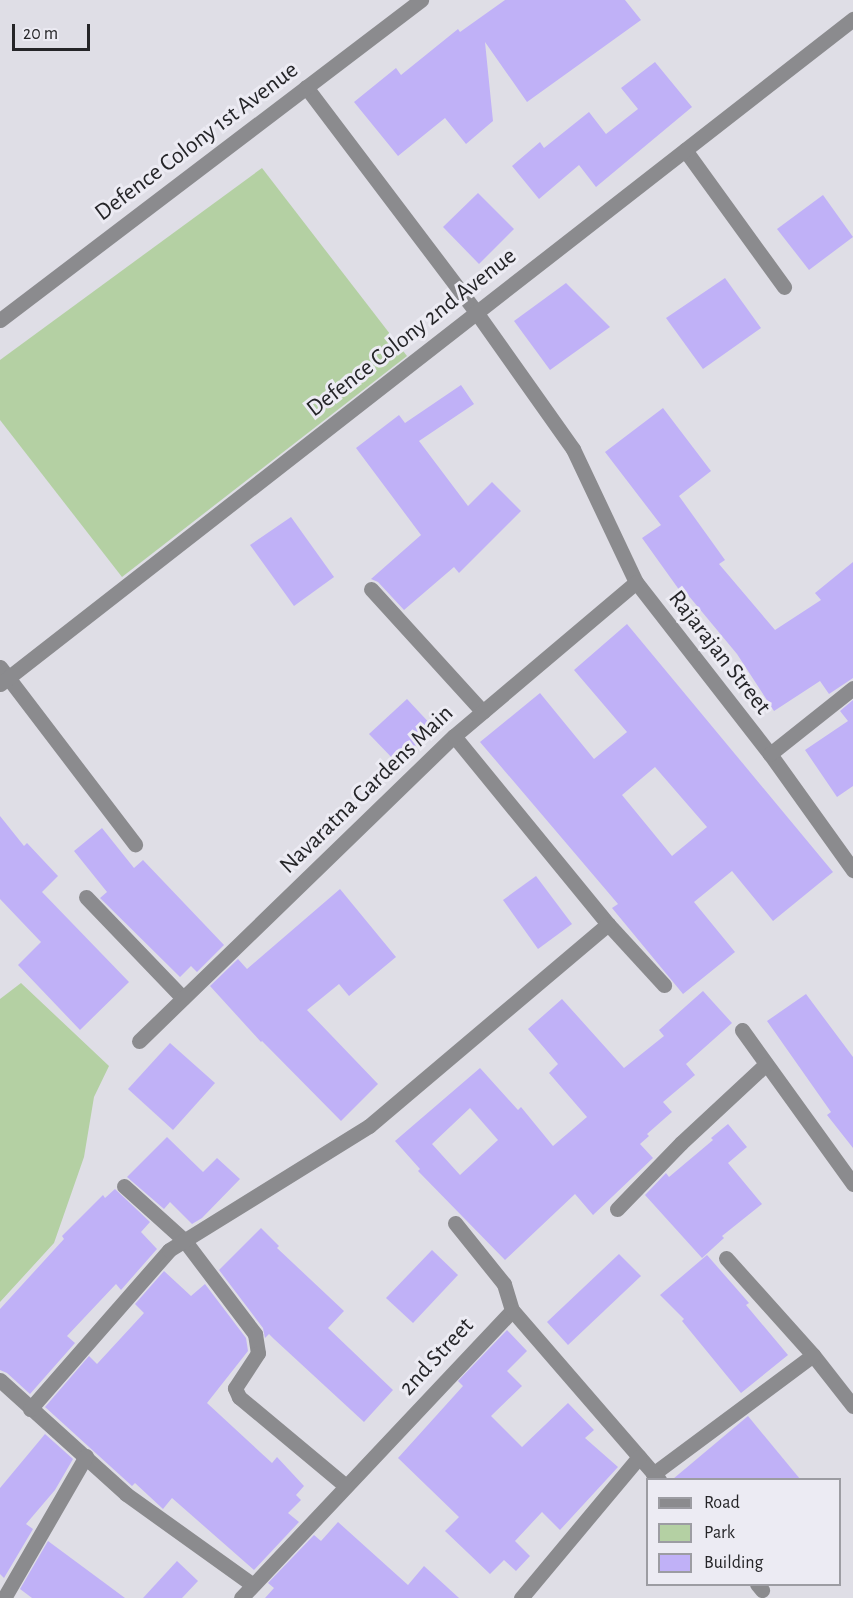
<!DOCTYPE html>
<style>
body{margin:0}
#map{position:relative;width:853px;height:1598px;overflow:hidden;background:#dfdee6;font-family:"Alegreya Sans",sans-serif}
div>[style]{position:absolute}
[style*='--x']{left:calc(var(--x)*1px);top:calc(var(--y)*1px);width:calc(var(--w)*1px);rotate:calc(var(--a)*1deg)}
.green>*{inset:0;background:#b4d0a3}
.building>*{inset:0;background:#c0b1f7}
.minor>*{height:15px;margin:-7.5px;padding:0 7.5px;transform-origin:7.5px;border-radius:7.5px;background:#8b8b8e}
.tertiary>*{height:15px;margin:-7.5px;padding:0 7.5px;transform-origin:7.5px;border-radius:7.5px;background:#8b8b8e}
span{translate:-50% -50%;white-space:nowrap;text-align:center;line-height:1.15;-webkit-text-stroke:6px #ecebf3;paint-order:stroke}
.street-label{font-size:24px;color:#252528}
.legend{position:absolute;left:646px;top:1478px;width:195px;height:108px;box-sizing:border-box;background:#ecebf3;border:2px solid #9c9ca2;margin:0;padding:8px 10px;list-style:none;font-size:18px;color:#252528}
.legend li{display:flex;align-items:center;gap:12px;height:30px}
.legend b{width:30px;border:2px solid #9c9ca2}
.scale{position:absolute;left:12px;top:24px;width:78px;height:27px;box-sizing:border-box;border:3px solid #252528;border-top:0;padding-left:8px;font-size:18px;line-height:21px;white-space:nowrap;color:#252528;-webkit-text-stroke:4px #ecebf3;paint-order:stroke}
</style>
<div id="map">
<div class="green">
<div style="clip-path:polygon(262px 168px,407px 356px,122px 577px,0 420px,0 360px)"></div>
<div style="clip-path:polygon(21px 983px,109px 1066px,94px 1097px,84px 1157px,54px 1243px,0 1302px,0 999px)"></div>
</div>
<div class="building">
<div style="clip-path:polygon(505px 0,625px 0,641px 20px,527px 102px,485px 42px,493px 121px,466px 144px,445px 118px,398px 156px,354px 102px,396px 68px,401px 75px,458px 29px,460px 32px)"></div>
<div style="clip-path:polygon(655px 62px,692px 107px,596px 187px,579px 165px,539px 199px,512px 166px,540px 142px,544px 148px,589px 112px,606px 134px,638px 109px,621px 88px)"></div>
<div style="clip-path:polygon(478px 193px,514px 229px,479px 264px,443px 227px)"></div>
<div style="clip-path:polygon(823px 195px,853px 237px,809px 270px,777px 229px)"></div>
<div style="clip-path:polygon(725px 278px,761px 328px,703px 369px,666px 318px)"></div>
<div style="clip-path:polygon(566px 283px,610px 327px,550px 370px,514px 321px)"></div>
<div style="clip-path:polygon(461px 385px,474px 404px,419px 441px,468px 506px,492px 482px,521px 511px,459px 573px,454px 567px,404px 610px,378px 582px,371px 579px,421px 535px,356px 448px,399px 415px,405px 423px)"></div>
<div style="clip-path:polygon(663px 408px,711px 471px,679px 496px,725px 560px,719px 564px,775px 630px,821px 600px,815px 593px,853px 562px,853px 678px,829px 694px,820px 681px,774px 711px,737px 654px,683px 589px,680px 591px,642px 538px,661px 525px,605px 452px)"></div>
<div style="clip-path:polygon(291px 517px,334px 577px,294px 606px,250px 545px)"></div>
<div style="clip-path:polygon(evenodd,627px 624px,833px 872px,773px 921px,732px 871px,694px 902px,735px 952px,683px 994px,612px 908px,618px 904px,480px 742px,540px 693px,594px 759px,627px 732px,574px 670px,627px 624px,655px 767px,707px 827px,672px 856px,622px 795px,655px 767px)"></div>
<div style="clip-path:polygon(407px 699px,434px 728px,397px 763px,369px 734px)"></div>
<div style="clip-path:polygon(853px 700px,853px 786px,837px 797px,805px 750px,848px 721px,840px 711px)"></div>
<div style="clip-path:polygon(0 816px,24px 846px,27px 843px,58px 876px,42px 892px,129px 982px,80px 1030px,18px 965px,41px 942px,0 899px)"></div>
<div style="clip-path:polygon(102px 828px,134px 868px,143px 860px,224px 945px,197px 972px,191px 966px,180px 977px,100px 898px,107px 892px,74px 851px)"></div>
<div style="clip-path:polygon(536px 876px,572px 924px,538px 949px,503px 900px)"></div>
<div style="clip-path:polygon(340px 889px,396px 957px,349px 996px,339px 984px,307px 1010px,378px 1084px,341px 1121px,262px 1041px,261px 1042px,210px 986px,238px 959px,247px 969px)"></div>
<div style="clip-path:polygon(evenodd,703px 991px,732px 1023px,686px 1064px,695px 1075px,663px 1102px,672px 1112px,647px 1134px,649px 1136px,640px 1144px,653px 1158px,593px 1215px,575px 1194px,505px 1260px,418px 1171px,420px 1169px,395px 1141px,480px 1068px,518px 1110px,521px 1107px,553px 1146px,587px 1117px,549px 1073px,558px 1064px,528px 1029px,562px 999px,624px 1068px,664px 1036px,659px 1030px,703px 991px,470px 1108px,498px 1140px,460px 1175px,432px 1144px,470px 1108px)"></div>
<div style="clip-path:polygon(806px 994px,853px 1057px,853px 1148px,827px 1115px,831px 1112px,767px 1021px)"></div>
<div style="clip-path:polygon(170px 1043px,215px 1083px,173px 1130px,128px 1089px)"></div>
<div style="clip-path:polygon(728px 1124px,747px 1147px,728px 1163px,762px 1204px,722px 1236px,724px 1238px,702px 1258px,645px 1195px,666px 1173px,669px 1177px,713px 1140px,711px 1138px)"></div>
<div style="clip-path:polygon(167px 1137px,203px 1172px,217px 1158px,240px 1179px,202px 1218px,192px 1224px,170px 1202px,164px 1209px,127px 1177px)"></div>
<div style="clip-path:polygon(115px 1189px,150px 1222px,141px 1232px,157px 1249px,121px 1290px,116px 1284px,67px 1336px,75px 1343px,30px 1394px,7px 1373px,0 1370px,0 1309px,64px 1239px,62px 1236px,103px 1195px,105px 1198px)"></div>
<div style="clip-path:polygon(261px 1228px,279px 1246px,277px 1248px,344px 1311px,328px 1328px,393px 1390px,364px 1422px,274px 1339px,269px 1334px,265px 1338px,263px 1328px,219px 1270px)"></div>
<div style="clip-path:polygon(432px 1250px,458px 1275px,413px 1323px,386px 1298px)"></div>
<div style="clip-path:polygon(619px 1254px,641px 1276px,568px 1345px,547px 1322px)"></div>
<div style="clip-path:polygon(707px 1255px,749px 1303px,746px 1305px,788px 1355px,741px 1393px,682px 1321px,684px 1319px,660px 1295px)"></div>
<div style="clip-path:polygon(164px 1271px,191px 1296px,205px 1284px,246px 1338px,248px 1351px,207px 1403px,272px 1463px,277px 1457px,304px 1486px,296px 1495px,301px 1500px,288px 1513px,299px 1522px,254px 1570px,172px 1498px,163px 1509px,135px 1483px,132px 1486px,45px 1407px,89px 1356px,97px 1364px,144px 1313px,135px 1304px)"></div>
<div style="clip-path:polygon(507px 1330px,527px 1351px,507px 1371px,522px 1386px,491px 1416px,522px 1447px,568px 1403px,594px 1430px,585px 1438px,618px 1467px,560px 1530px,542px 1512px,515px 1541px,530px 1556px,516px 1571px,504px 1560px,490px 1574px,445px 1531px,459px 1517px,398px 1458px,463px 1386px,458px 1381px)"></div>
<div style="clip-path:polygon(748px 1416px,800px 1479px,673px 1479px)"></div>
<div style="clip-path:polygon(45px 1434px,73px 1459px,55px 1490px,26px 1524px,33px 1529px,4px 1578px,0 1574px,0 1488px)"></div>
<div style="clip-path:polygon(338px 1522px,408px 1585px,424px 1566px,459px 1598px,265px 1598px,274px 1588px,268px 1583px,314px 1535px,321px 1541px)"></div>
<div style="clip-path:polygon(48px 1541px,125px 1598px,32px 1598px,20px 1589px)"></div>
<div style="clip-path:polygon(177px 1561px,198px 1581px,182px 1598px,143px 1598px)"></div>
</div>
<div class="minor">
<div style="--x:306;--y:87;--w:282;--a:52.9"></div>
<div style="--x:476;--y:312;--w:168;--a:54.7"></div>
<div style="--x:573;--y:449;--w:147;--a:64.7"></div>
<div style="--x:636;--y:582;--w:218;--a:52.1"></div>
<div style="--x:770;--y:754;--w:143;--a:54.4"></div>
<div style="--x:685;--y:150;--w:169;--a:54.1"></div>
<div style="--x:371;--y:589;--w:166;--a:47.7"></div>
<div style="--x:0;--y:667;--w:223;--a:52.7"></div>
<div style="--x:0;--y:684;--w:1082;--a:-37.94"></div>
<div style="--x:454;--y:736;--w:243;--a:50.7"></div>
<div style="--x:608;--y:924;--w:83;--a:47.4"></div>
<div style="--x:770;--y:754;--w:106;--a:-38.5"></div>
<div style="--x:86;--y:897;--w:140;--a:46.2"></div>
<div style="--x:742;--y:1030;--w:190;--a:54.2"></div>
<div style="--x:139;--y:1041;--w:438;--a:-44.1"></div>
<div style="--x:454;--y:736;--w:238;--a:-40.2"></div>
<div style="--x:124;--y:1186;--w:81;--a:42"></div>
<div style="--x:184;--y:1240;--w:118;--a:52.9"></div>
<div style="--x:255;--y:1334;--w:19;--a:81"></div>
<div style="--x:258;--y:1353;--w:42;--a:123.3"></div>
<div style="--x:235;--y:1388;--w:10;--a:66"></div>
<div style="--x:239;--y:1397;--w:139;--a:39.8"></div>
<div style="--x:617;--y:1209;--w:92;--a:-45.9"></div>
<div style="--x:681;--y:1143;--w:116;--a:-42.9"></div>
<div style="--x:455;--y:1223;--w:78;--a:51.2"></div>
<div style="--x:504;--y:1284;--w:27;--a:73"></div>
<div style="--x:726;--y:1258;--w:130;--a:48.1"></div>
<div style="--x:813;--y:1355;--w:65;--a:51.9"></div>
<div style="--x:0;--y:1380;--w:170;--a:42.1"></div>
<div style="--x:126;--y:1494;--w:156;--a:35.6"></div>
<div style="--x:30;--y:1409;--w:211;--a:-48.8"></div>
<div style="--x:169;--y:1250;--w:235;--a:-31.8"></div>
<div style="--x:369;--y:1126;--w:313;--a:-40.2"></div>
<div style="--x:653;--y:1474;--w:199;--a:-36.6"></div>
<div style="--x:757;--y:1584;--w:8;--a:50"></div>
<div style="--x:4;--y:1598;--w:164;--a:-60"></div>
<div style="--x:241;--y:1598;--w:395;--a:-46.7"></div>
<div style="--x:512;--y:1310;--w:225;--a:49.1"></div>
<div style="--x:521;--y:1598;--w:184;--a:-50.1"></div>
</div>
<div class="tertiary">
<div style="--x:0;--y:320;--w:529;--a:-37.24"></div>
</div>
<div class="street-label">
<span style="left:197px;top:142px;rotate:-37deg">Defence Colony 1st Avenue</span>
<span style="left:412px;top:333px;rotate:-38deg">Defence Colony 2nd Avenue</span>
<span style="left:719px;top:653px;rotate:52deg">Rajarajan Street</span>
<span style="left:367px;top:790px;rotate:-44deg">Navaratna Gardens Main</span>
<span style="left:437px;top:1357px;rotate:-47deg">2nd Street</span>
</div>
<ul class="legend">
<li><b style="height:8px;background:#8b8b8e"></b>Road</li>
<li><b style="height:16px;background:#b4d0a3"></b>Park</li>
<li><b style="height:16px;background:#c0b1f7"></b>Building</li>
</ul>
<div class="scale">20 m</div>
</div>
